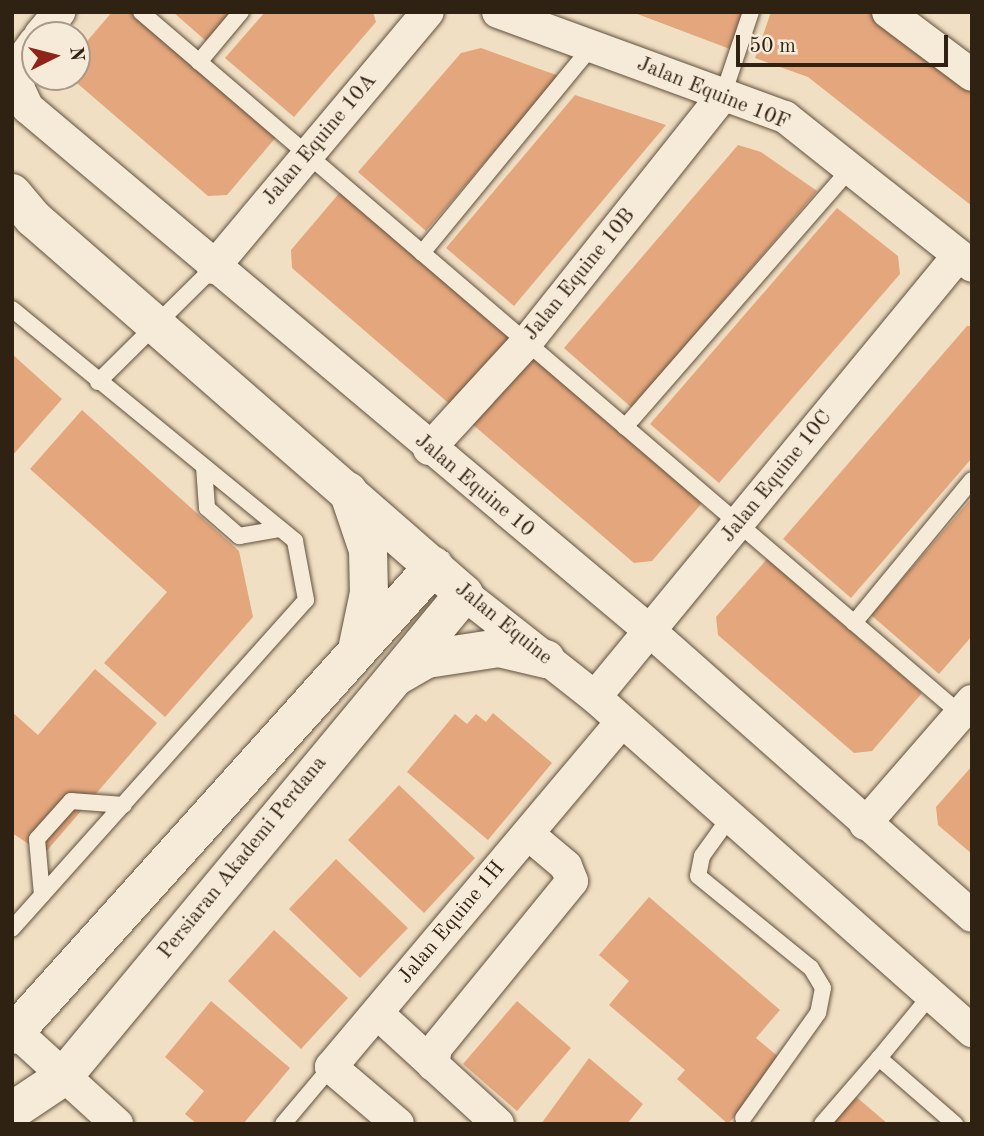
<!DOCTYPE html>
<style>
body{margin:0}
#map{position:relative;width:984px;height:1136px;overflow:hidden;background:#f1dfc3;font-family:"Old Standard TT",serif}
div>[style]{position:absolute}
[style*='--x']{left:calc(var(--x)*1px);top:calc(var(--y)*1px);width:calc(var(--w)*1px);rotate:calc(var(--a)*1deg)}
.building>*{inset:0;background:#e4a67d}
.roads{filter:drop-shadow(0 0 2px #60513e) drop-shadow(0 0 2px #60513e)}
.lane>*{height:16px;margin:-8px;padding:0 8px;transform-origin:8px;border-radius:8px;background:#f6ead8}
.street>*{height:32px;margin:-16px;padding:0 16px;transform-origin:16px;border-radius:16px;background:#f6ead8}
.secondary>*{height:38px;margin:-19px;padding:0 19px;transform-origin:19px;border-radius:19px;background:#f6ead8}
span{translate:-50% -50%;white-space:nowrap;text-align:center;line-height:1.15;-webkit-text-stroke:5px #f6ead8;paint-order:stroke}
.street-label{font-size:21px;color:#302212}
.frame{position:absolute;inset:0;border:14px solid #302212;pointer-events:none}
.north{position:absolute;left:21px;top:21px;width:70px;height:70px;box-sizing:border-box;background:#f6ead8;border:2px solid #a79a89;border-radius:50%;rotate:84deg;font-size:19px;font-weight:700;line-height:28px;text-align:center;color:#302212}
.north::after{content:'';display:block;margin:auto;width:24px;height:32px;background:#8f2418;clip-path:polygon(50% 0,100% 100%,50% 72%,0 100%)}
.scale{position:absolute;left:736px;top:35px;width:212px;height:32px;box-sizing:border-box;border:4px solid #302212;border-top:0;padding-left:9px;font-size:21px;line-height:24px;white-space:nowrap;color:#302212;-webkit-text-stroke:5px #f6ead8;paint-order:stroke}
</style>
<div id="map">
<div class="building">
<div style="clip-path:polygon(112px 12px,133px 12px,277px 136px,227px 195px,208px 196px,70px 77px,77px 77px,77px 53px)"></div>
<div style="clip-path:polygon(173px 12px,231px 12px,206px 41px)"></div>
<div style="clip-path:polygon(265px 12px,373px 12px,376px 22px,294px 117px,225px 58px)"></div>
<div style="clip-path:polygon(632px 12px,744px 12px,730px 49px)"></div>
<div style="clip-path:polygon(771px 12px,870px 12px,972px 91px,972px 206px,808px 77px,755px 58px)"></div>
<div style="clip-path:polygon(481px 48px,559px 76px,426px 231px,358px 172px,461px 53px)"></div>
<div style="clip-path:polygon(575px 95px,666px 125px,514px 306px,446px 248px)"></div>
<div style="clip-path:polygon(738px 145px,761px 152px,817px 191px,632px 408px,564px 348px)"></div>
<div style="clip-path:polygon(341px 191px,512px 339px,453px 407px,292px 268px,291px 250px)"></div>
<div style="clip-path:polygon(837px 208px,898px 256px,900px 274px,719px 483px,650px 424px)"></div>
<div style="clip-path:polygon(967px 326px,972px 326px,972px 458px,851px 598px,783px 539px)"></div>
<div style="clip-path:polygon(12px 354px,62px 399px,12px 456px)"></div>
<div style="clip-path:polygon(531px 356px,702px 503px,652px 561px,634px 563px,472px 424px)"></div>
<div style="clip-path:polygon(82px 410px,239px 551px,253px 617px,165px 717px,104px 663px,167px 592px,30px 469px)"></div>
<div style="clip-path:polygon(972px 498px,972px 636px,939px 674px,871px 615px)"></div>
<div style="clip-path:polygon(767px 559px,922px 693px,872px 751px,854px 753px,718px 635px,716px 617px)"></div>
<div style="clip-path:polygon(95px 669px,157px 723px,44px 854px,12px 833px,12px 712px,38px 735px)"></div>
<div style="clip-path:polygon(493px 713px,552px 763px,488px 840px,407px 772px,455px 714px,467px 724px,476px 714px,486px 722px)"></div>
<div style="clip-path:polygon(972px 766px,972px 854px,938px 825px,936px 807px)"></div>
<div style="clip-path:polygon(399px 785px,475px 858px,424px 913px,348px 840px)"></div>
<div style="clip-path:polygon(336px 859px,408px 928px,360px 978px,289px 909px)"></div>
<div style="clip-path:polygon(649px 897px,780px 1010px,756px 1038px,782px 1060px,728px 1124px,677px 1079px,685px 1070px,609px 1005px,629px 981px,599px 955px)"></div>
<div style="clip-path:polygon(274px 930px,348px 998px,301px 1049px,228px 981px)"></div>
<div style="clip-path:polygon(211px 1001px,290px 1068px,243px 1124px,197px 1124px,185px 1114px,204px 1091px,165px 1057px)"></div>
<div style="clip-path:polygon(517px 1001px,571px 1048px,517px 1111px,463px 1064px)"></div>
<div style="clip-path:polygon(589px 1058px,643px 1104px,627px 1124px,541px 1124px)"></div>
<div style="clip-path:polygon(853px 1094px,888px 1124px,828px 1124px)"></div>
</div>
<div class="roads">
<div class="lane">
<div style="--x:141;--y:12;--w:1082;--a:40.58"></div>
<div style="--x:199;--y:62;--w:65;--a:-50"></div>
<div style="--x:723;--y:95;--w:88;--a:-71.4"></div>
<div style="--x:422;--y:253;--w:266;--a:-50.6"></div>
<div style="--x:12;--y:309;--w:366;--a:39.3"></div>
<div style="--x:295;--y:541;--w:60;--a:79.4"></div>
<div style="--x:306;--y:600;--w:441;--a:131.8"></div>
<div style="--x:98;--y:382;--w:162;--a:-44.7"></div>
<div style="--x:625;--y:427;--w:342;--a:-48.9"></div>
<div style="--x:204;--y:467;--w:41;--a:85.8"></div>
<div style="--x:207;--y:508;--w:43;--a:41.2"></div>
<div style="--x:239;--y:536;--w:42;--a:-9.7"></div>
<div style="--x:854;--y:623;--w:185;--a:-50.5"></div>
<div style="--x:730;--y:817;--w:48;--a:125.7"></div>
<div style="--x:702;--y:856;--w:20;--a:101"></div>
<div style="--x:698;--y:876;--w:146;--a:39.2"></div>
<div style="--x:811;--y:968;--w:23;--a:59"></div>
<div style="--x:823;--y:988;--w:25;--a:101"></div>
<div style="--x:818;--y:1013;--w:129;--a:125.5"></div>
<div style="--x:42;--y:895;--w:56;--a:-95.1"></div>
<div style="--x:37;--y:839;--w:51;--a:-48.2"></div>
<div style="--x:71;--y:801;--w:53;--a:4.3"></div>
<div style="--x:931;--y:995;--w:82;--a:129.5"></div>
<div style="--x:879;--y:1058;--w:101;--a:41"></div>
<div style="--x:283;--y:1124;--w:75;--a:-49.9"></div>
<div style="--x:822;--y:1124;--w:87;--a:-49.2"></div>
</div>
<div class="street">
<div style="--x:498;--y:12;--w:306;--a:20.1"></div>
<div style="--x:785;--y:117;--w:239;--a:38.5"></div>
<div style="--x:888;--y:12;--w:105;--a:36.9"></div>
<div style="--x:40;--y:35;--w:30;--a:-50"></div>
<div style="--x:35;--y:42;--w:24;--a:126"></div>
<div style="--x:21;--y:61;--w:26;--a:97"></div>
<div style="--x:18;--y:87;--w:23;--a:65"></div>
<div style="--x:28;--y:108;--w:813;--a:40.06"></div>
<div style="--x:650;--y:631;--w:430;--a:41.5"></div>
<div style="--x:213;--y:268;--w:334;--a:-50"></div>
<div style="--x:429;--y:449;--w:144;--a:-47.5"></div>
<div style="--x:526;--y:343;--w:317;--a:-51.5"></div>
<div style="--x:464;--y:594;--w:167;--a:38.2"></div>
<div style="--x:595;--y:697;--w:504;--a:41.54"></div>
<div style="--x:595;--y:697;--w:571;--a:-50.54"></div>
<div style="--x:865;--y:824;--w:163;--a:-49"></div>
<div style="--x:377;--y:1013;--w:164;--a:42.5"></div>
<div style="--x:16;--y:1032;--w:137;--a:42.3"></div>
<div style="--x:433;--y:1065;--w:17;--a:-80"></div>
<div style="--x:436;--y:1048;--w:215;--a:-50.8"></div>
<div style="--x:572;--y:881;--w:16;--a:-112"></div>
<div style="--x:566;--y:866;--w:50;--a:-139.9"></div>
<div style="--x:398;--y:1124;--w:88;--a:-139.6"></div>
<div style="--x:331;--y:1067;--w:451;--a:-49.9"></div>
</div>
<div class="secondary">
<div style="--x:12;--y:193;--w:33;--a:50"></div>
<div style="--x:33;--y:218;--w:572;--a:41.1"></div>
<div style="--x:464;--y:594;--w:628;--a:129.7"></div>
<div style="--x:63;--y:1077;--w:61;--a:146.3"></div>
<div style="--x:348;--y:491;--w:62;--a:71.3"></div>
<div style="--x:368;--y:550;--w:43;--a:88.7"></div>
<div style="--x:369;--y:593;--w:58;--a:101.9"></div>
<div style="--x:397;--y:676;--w:34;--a:-30"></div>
<div style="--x:427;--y:659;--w:73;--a:-8.7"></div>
<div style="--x:499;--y:648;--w:48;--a:13.2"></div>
<div style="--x:12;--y:1035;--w:631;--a:-48.02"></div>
</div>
</div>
<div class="street-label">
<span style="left:713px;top:94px;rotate:22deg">Jalan Equine 10F</span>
<span style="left:320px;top:140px;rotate:-50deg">Jalan Equine 10A</span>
<span style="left:580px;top:275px;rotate:-51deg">Jalan Equine 10B</span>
<span style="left:777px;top:477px;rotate:-51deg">Jalan Equine 10C</span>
<span style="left:474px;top:486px;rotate:40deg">Jalan Equine 10</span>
<span style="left:503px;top:624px;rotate:39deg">Jalan Equine</span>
<span style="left:243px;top:858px;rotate:-51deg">Persiaran Akademi Perdana</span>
<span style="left:452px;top:923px;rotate:-50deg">Jalan Equine 1H</span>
</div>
<div class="frame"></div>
<div class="north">N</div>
<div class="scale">50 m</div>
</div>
